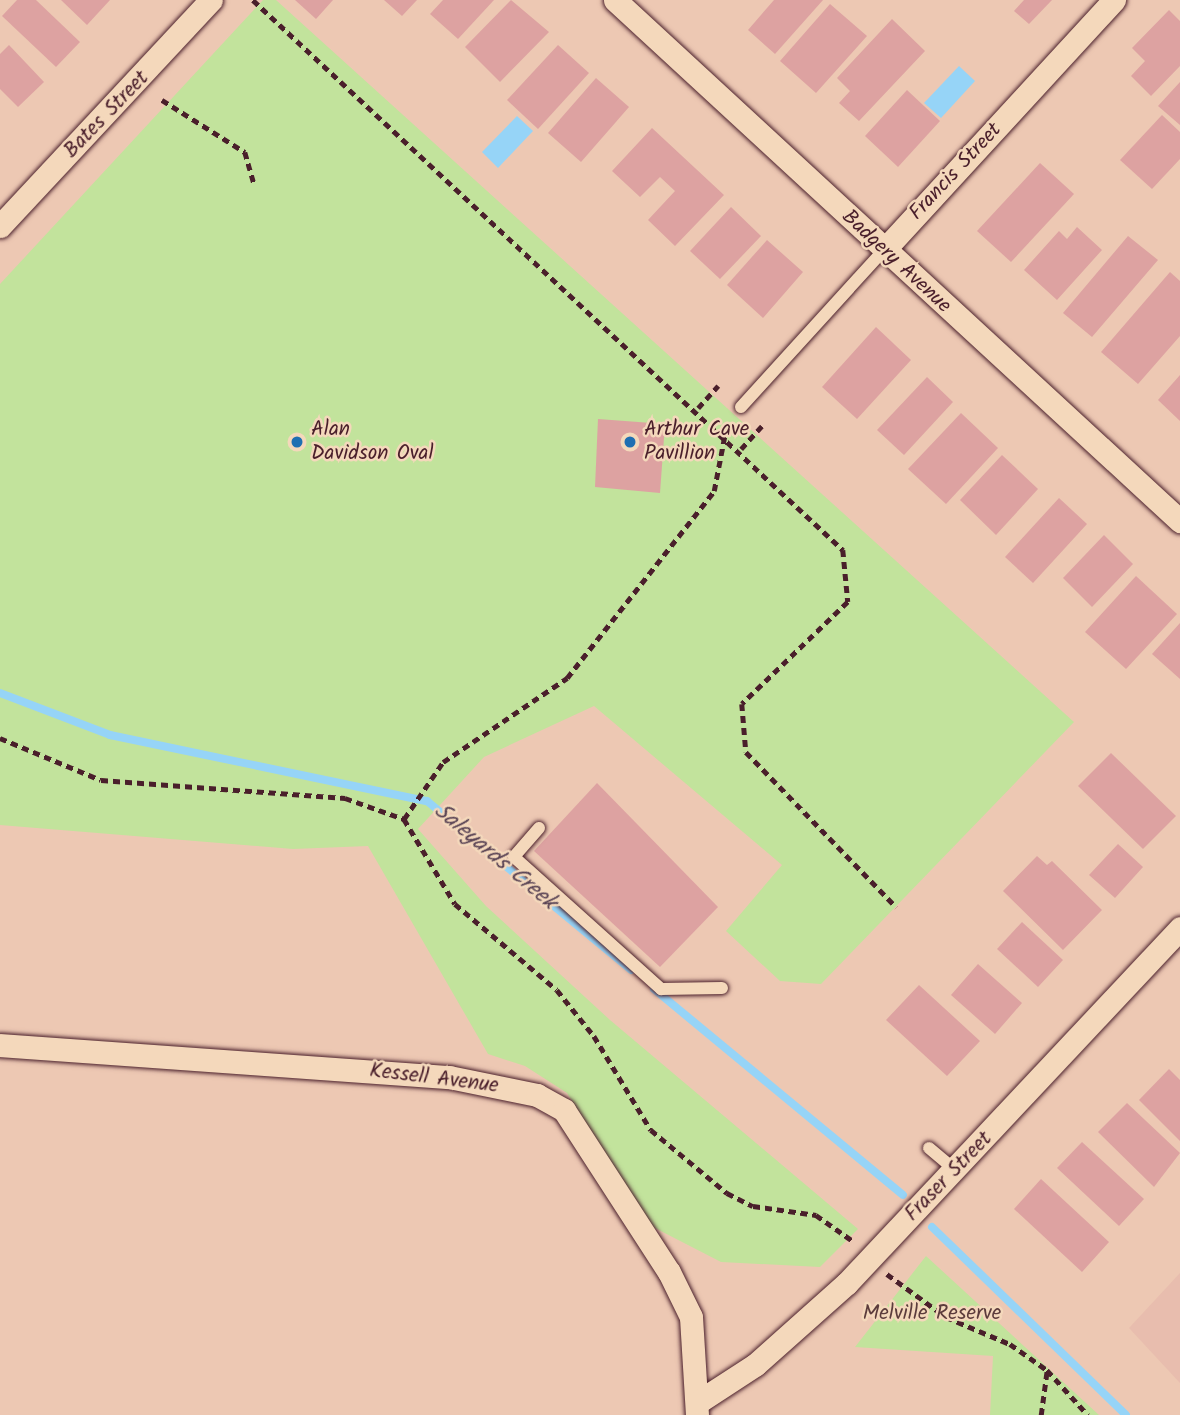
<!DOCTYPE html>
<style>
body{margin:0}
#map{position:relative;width:1180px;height:1415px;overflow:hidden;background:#edc8b3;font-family:Kalam,sans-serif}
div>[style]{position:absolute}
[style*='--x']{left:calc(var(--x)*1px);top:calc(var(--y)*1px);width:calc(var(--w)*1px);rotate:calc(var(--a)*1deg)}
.built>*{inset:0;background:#e8bdae}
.green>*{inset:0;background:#c2e39c}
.water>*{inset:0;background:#96d4f7}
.stream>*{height:8px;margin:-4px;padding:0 4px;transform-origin:4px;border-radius:4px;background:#96d4f7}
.building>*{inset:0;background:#dda2a1}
.path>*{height:4.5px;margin-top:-2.25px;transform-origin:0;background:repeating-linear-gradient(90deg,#4a1f2b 0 7px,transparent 0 12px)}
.roads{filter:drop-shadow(0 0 2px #4a1f2b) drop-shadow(0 0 2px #4a1f2b)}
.service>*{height:12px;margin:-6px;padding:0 6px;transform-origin:6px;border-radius:6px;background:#f4d8bb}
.minor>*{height:23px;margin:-11.5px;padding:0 11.5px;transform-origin:11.5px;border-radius:11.5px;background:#f4d8bb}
.dots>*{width:19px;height:19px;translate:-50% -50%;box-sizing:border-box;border:4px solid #f4d8bb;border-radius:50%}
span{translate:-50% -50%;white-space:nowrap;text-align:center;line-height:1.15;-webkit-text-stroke:5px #f4d8bb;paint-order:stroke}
.street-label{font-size:21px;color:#4a1f2b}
.poi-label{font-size:21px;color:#4a1f2b}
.left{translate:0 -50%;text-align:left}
.park-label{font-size:21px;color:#5c3c3c}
.water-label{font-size:23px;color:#594354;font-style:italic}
</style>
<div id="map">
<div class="built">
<div style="clip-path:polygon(1180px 1273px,1180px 1383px,1129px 1328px)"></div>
</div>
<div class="green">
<div style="clip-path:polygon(263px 0,276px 0,1074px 722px,821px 984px,780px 981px,726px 931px,782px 865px,594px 706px,484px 757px,418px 829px,486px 906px,610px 1020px,858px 1229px,820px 1267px,721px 1262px,653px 1227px,567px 1093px,525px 1066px,488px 1054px,368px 846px,293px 849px,0 825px,0 284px)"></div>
<div style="clip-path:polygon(926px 1256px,1099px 1415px,990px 1415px,993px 1356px,855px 1347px)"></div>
</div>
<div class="water">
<div style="clip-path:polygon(959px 66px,975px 81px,941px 118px,924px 103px)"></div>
<div style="clip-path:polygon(517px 116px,533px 131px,498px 168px,482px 152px)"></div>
</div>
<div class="stream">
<div style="--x:0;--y:693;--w:118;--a:20.9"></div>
<div style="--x:110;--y:735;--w:324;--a:11.8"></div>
<div style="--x:427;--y:801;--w:265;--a:39.6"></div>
<div style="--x:654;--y:989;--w:323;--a:39.6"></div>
<div style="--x:932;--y:1227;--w:270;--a:44.1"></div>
</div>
<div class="building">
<div style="clip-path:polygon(17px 0,36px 0,80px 42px,56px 67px,2px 16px)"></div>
<div style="clip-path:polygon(61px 0,110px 0,87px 25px)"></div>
<div style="clip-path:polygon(295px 0,333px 0,316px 19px)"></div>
<div style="clip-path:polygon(384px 0,417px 0,402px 16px)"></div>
<div style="clip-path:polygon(443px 0,494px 0,458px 39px,430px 14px)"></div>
<div style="clip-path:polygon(511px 0,549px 32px,500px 82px,465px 47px)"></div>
<div style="clip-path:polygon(774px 0,823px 0,775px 54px,748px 30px)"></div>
<div style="clip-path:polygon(1024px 0,1052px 0,1029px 24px,1014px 11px)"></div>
<div style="clip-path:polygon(830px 4px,867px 36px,816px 93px,780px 61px)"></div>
<div style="clip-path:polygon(1169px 10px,1180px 21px,1180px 66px,1151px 96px,1131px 76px,1145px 61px,1132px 48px)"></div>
<div style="clip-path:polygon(892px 19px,925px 51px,859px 121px,839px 103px,850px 91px,837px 78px)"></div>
<div style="clip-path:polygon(9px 45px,44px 82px,18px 107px,0 89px,0 54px)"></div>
<div style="clip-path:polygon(558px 45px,589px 73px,538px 129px,507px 100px)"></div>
<div style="clip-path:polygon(596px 78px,629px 107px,581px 162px,548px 133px)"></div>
<div style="clip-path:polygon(1180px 82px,1180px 125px,1158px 106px)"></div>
<div style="clip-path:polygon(907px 90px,940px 121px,898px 167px,865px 136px)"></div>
<div style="clip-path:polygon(1162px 115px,1180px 132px,1180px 159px,1152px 189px,1120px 160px)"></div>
<div style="clip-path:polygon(652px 128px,724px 195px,675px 246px,648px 220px,675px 191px,660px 177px,640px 197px,612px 171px)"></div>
<div style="clip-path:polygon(1040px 163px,1074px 194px,1011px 262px,977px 231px)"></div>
<div style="clip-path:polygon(731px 207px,761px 236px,720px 279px,690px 251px)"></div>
<div style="clip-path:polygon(1077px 227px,1102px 250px,1057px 300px,1024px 270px,1059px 231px,1067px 239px)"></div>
<div style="clip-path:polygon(1128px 236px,1158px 260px,1092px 337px,1063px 313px)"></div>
<div style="clip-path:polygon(767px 240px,803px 272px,763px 318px,727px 285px)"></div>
<div style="clip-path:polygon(1170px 272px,1180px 281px,1180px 336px,1138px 384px,1101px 352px)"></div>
<div style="clip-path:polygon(876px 327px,911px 360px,857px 419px,822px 387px)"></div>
<div style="clip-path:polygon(1180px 375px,1180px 421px,1158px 400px)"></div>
<div style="clip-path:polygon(927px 377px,953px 402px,904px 455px,877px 430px)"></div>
<div style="clip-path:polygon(961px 413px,998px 448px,946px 504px,908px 469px)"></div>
<div style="clip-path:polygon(598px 419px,665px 424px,660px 493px,595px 487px)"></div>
<div style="clip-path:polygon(1002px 455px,1038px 489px,996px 535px,960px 500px)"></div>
<div style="clip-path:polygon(1059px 498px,1087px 524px,1033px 583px,1005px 557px)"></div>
<div style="clip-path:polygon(1104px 535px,1133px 564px,1092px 607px,1063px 578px)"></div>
<div style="clip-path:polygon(1136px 576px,1177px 614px,1126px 669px,1085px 632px)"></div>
<div style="clip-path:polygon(1180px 623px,1180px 679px,1152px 654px)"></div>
<div style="clip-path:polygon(1111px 753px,1176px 816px,1143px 849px,1078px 786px)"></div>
<div style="clip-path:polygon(597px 783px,718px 907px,660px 967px,534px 851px)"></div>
<div style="clip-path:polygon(1118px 844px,1143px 867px,1115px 898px,1089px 875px)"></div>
<div style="clip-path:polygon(1037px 856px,1047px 865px,1052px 861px,1102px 910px,1063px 950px,1003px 891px)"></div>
<div style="clip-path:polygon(1022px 922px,1063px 960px,1038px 987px,997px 949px)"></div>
<div style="clip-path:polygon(978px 964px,1022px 1003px,995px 1034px,951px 995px)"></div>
<div style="clip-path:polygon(919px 985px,980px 1041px,947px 1076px,886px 1020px)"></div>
<div style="clip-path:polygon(1169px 1069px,1180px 1080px,1180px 1141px,1139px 1100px)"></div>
<div style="clip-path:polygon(1127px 1103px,1180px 1153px,1154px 1187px,1098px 1132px)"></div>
<div style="clip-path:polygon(1082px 1142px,1144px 1199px,1119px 1226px,1057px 1168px)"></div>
<div style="clip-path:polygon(1041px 1179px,1109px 1242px,1082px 1272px,1014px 1209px)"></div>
</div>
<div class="path">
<div style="--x:253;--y:0;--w:807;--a:42.99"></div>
<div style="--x:843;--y:550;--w:52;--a:84.5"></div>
<div style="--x:848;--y:602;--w:147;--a:136.1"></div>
<div style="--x:742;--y:704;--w:48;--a:85.2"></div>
<div style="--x:746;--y:752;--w:216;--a:45.9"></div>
<div style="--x:162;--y:100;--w:98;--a:32.1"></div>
<div style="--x:245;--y:152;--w:32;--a:74"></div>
<div style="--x:698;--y:408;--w:30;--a:-48"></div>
<div style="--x:741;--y:449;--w:31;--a:-48"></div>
<div style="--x:0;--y:738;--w:109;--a:22.6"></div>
<div style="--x:101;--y:780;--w:245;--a:4.2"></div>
<div style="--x:345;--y:798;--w:63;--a:19.6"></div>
<div style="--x:404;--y:819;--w:99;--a:59"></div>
<div style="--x:455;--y:904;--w:133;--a:40.1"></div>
<div style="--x:557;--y:990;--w:59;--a:51.2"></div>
<div style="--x:594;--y:1036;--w:110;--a:58.8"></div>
<div style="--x:651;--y:1130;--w:99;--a:39.7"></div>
<div style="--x:727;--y:1193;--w:29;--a:27"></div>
<div style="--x:753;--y:1206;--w:64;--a:8.1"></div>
<div style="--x:816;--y:1215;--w:45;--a:35.1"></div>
<div style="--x:404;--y:819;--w:69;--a:-55.6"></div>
<div style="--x:443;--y:762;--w:150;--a:-34.1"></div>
<div style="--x:567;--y:678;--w:238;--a:-51.8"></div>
<div style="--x:714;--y:491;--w:58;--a:-79.1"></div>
<div style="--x:887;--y:1274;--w:73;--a:36.1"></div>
<div style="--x:946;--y:1317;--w:69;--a:22.9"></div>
<div style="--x:1010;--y:1344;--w:45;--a:35.1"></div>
<div style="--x:1047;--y:1370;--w:61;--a:47.7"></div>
<div style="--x:1041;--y:1415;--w:45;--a:-82.4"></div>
</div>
<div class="roads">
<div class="service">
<div style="--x:741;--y:407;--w:212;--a:-47.7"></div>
<div style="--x:539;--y:828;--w:38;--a:131"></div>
<div style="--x:514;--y:857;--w:198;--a:41.9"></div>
<div style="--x:661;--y:989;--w:61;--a:-0.9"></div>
<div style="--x:929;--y:1148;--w:35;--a:40"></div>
</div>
<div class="minor">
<div style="--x:615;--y:0;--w:769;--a:42.68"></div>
<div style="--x:0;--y:226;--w:309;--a:-47"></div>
<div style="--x:884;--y:250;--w:340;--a:-47.4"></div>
<div style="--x:0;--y:1045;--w:450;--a:4.1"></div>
<div style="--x:449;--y:1077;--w:90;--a:11.6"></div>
<div style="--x:537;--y:1095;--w:31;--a:29"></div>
<div style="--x:564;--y:1110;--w:193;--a:57.1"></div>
<div style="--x:669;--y:1272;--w:50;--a:63.9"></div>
<div style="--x:691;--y:1317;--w:98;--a:86.5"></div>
<div style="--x:698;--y:1402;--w:68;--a:-33"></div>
<div style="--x:755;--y:1365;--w:123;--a:-41.7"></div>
<div style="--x:847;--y:1283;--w:487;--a:-46.8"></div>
</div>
</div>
<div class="dots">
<div style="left:297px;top:442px;background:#1f6fb2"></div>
<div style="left:630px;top:442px;background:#1f6fb2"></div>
</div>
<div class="street-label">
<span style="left:107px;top:115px;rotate:-46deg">Bates Street</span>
<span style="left:956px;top:172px;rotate:-47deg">Francis Street</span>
<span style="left:896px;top:262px;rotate:43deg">Badgery Avenue</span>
<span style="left:434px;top:1079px;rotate:7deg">Kessell Avenue</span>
<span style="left:949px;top:1177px;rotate:-46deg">Fraser Street</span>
</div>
<div class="poi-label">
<span class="left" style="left:311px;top:442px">Alan<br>Davidson Oval</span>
<span class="left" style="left:644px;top:442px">Arthur Cave<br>Pavillion</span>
</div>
<div class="park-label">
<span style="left:932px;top:1314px">Melville Reserve</span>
</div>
<div class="water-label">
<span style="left:495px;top:857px;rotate:40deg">Saleyards Creek</span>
</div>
</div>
